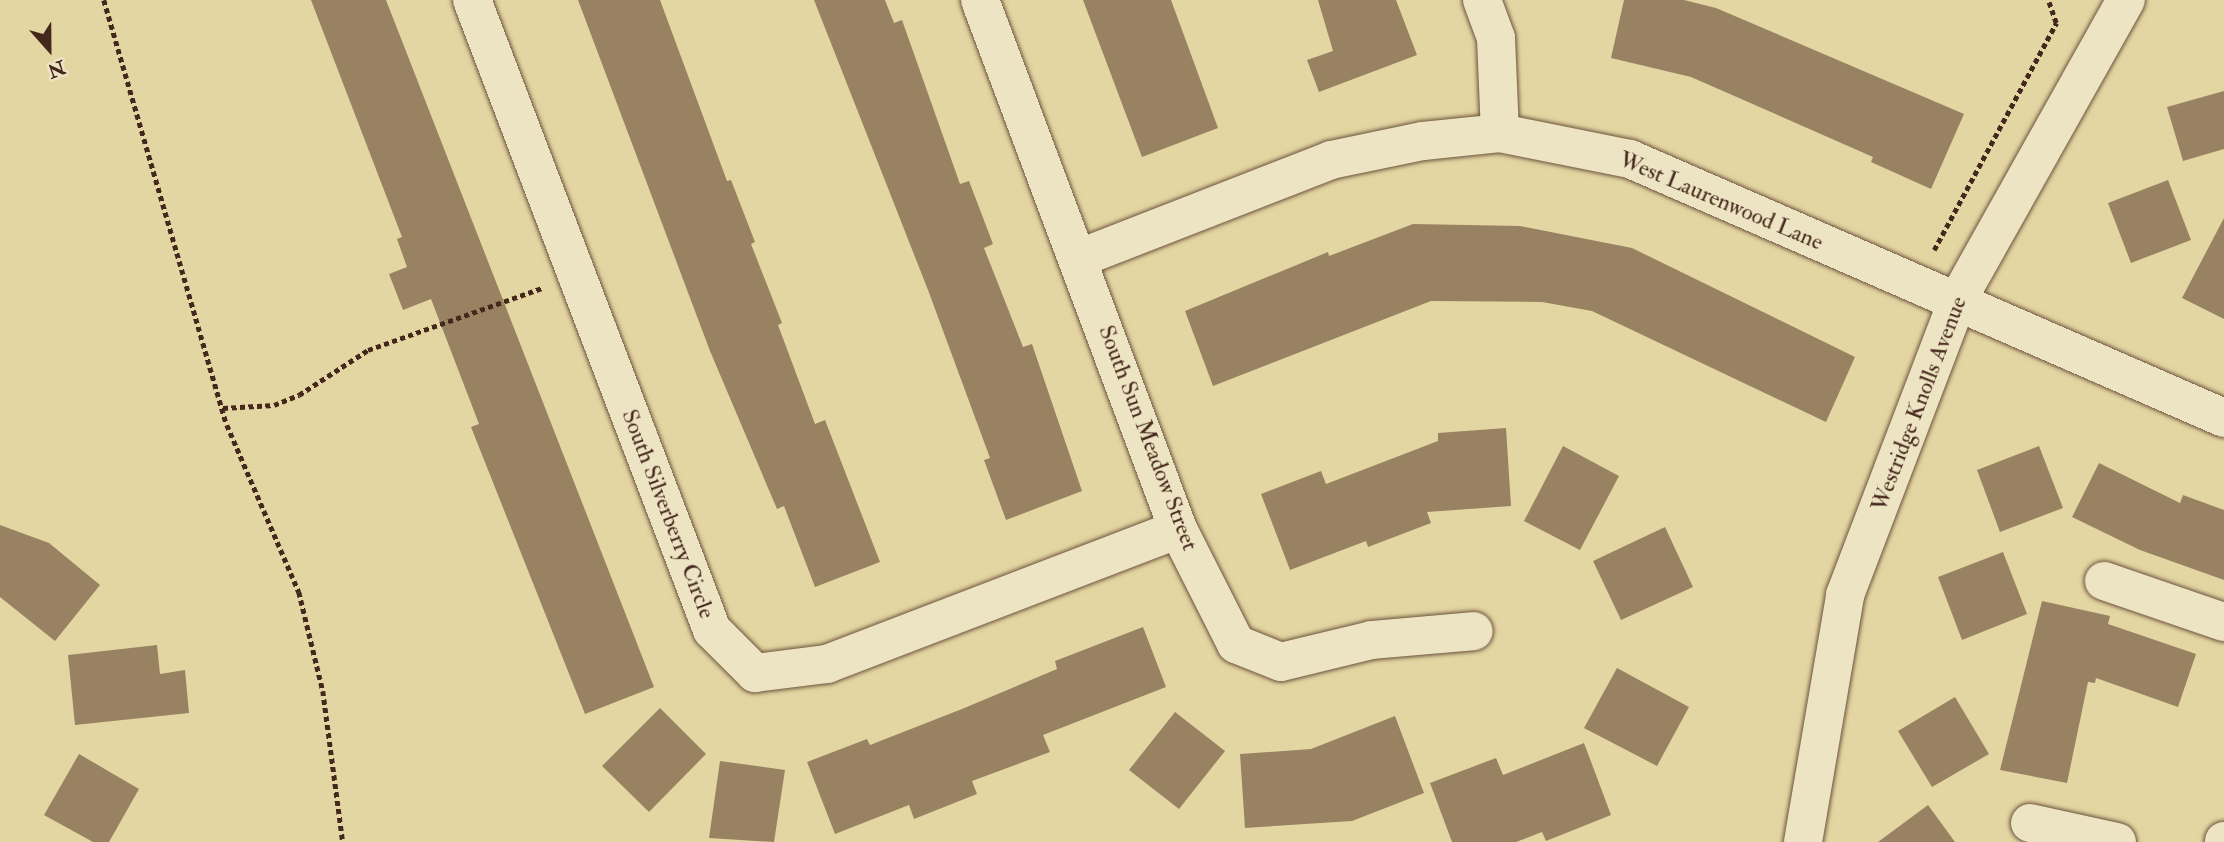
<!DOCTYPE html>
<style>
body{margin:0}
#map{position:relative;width:2224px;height:842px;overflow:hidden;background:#e4d6a2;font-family:"IM FELL Double Pica",serif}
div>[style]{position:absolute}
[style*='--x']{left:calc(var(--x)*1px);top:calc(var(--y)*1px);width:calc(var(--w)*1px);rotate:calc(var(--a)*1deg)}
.building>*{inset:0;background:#988262}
.path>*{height:4.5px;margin-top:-2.25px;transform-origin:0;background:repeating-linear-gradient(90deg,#45271c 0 5px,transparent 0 8.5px)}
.roads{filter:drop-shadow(0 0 2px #6d533e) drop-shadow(0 0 2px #6d533e)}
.minor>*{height:38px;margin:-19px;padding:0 19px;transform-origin:19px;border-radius:19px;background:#ede4c3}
span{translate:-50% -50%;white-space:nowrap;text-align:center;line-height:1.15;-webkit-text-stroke:7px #ede4c3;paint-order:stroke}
.street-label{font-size:23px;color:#45271c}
.north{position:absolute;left:14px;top:14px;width:70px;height:70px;-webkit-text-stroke:5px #ede4c3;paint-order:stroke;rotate:159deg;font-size:19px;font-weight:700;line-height:28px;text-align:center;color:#45271c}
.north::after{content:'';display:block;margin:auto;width:24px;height:32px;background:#45271c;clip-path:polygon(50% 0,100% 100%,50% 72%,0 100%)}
</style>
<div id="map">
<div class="building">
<div style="clip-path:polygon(311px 0,386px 0,654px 687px,585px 714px,471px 427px,479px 424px,431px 299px,403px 310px,389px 274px,407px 267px,397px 239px,402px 237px)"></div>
<div style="clip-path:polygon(578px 0,660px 0,727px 181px,731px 180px,755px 242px,751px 244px,782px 323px,778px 325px,815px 424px,825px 420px,880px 562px,815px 587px,784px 506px,777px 509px,710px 351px)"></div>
<div style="clip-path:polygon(814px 0,885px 0,894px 23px,902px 20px,960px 184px,969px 181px,993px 244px,984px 248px,1023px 347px,1032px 344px,1082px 491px,1006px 520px,984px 460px,990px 458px,928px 290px)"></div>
<div style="clip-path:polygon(1083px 0,1171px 0,1218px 128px,1142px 157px)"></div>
<div style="clip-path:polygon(1318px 0,1396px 0,1417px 55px,1319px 92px,1307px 60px,1333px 51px)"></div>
<div style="clip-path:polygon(1624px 0,1684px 0,1716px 8px,1964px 114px,1931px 189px,1871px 162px,1873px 157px,1691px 77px,1611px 58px)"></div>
<div style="clip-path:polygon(2224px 91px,2224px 149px,2183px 161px,2167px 107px)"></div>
<div style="clip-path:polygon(2168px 180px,2191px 240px,2131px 263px,2108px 203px)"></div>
<div style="clip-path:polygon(2224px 218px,2224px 319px,2182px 298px)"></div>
<div style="clip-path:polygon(1413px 224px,1520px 226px,1632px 248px,1855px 357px,1826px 422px,1592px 311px,1542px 302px,1431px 301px,1213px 386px,1185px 311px,1328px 252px,1329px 256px)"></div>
<div style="clip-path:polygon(1506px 428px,1511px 506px,1427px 512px,1431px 523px,1368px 547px,1366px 541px,1290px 570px,1261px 494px,1321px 471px,1326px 484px,1438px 441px,1438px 433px)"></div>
<div style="clip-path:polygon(1563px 446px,1619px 476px,1580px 550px,1524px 521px)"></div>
<div style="clip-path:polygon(2039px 446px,2063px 508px,2000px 532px,1977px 470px)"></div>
<div style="clip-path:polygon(2099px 463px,2180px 503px,2183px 495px,2224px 510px,2224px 580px,2140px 550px,2072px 517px)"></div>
<div style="clip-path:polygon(0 525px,49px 543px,100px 585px,55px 641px,0 597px)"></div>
<div style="clip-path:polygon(1665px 527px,1693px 587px,1621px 620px,1593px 561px)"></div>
<div style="clip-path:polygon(2003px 552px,2027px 614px,1962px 640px,1938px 577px)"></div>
<div style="clip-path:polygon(2042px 601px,2110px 616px,2108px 624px,2196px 654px,2178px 707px,2096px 678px,2095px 683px,2088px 682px,2067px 783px,2000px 770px)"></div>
<div style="clip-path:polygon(1143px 627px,1166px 687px,1043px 735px,1050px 752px,972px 781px,977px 794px,914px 819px,909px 805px,835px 834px,807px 762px,867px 739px,870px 745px,962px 709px,1057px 669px,1055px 661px)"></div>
<div style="clip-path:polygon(157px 645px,160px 674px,185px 670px,189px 713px,75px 725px,68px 655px)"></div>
<div style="clip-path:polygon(1617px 668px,1689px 707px,1657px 766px,1584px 728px)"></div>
<div style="clip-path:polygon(1955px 697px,1989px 754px,1932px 787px,1898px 731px)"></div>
<div style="clip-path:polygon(660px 708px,706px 754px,649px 812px,602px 766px)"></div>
<div style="clip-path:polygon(1175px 712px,1225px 751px,1179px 809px,1129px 770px)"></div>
<div style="clip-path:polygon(1395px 716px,1424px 793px,1352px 821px,1245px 828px,1240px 754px,1311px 749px)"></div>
<div style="clip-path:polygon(1584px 743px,1611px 815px,1546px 841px,1542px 832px,1516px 842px,1452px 842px,1430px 783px,1496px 758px,1503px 775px)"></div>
<div style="clip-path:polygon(79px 754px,139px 789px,109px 842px,93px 842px,44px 815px)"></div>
<div style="clip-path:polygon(720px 761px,785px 770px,774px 842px,709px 838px)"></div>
<div style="clip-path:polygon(1928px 805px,1955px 842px,1878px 842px)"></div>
</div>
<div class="path">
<div style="--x:104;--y:0;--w:442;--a:73.9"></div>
<div style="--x:227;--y:425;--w:182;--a:66.7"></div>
<div style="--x:299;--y:592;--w:102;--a:76.4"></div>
<div style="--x:323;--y:691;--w:152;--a:82.5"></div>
<div style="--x:1934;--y:250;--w:258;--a:-61.7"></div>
<div style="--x:2056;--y:23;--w:24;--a:-109"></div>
<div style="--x:223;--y:408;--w:51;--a:-3.4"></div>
<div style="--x:274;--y:405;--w:27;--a:-22"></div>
<div style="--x:299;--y:395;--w:82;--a:-33.1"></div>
<div style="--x:368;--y:350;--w:185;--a:-19.6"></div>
</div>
<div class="roads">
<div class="minor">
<div style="--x:472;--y:0;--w:674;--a:69.15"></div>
<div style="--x:712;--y:630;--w:61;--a:45"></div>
<div style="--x:755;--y:673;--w:73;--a:-7.1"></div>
<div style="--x:827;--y:664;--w:376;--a:-21"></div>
<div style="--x:980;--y:0;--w:565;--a:69.48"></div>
<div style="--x:1178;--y:529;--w:129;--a:63.2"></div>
<div style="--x:1236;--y:644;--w:48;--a:21.8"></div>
<div style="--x:1281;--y:662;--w:94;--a:-13.6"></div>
<div style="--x:1372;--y:640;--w:102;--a:-5"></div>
<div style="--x:1482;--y:0;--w:40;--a:69.8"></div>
<div style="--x:1496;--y:38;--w:95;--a:87.6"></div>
<div style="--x:1080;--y:258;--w:269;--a:-21.3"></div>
<div style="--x:1331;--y:160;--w:94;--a:-11.7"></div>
<div style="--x:1423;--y:141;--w:77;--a:-5.9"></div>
<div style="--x:1500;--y:133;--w:133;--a:11.3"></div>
<div style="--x:1630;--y:159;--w:648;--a:23.56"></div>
<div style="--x:2104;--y:581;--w:127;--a:18.9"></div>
<div style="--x:2030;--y:823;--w:89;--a:12.3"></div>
<div style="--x:1803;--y:842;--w:251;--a:-80.3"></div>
<div style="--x:1845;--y:595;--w:315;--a:-69.1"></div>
<div style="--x:1957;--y:301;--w:345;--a:-60.7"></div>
<div style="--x:2224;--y:842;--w:1;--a:-90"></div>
</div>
</div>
<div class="street-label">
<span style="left:1721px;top:201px;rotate:23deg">West Laurenwood Lane</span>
<span style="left:1919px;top:404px;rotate:-69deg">Westridge Knolls Avenue</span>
<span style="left:1148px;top:438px;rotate:69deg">South Sun Meadow Street</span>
<span style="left:668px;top:514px;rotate:69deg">South Silverberry Circle</span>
</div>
<div class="north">N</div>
</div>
